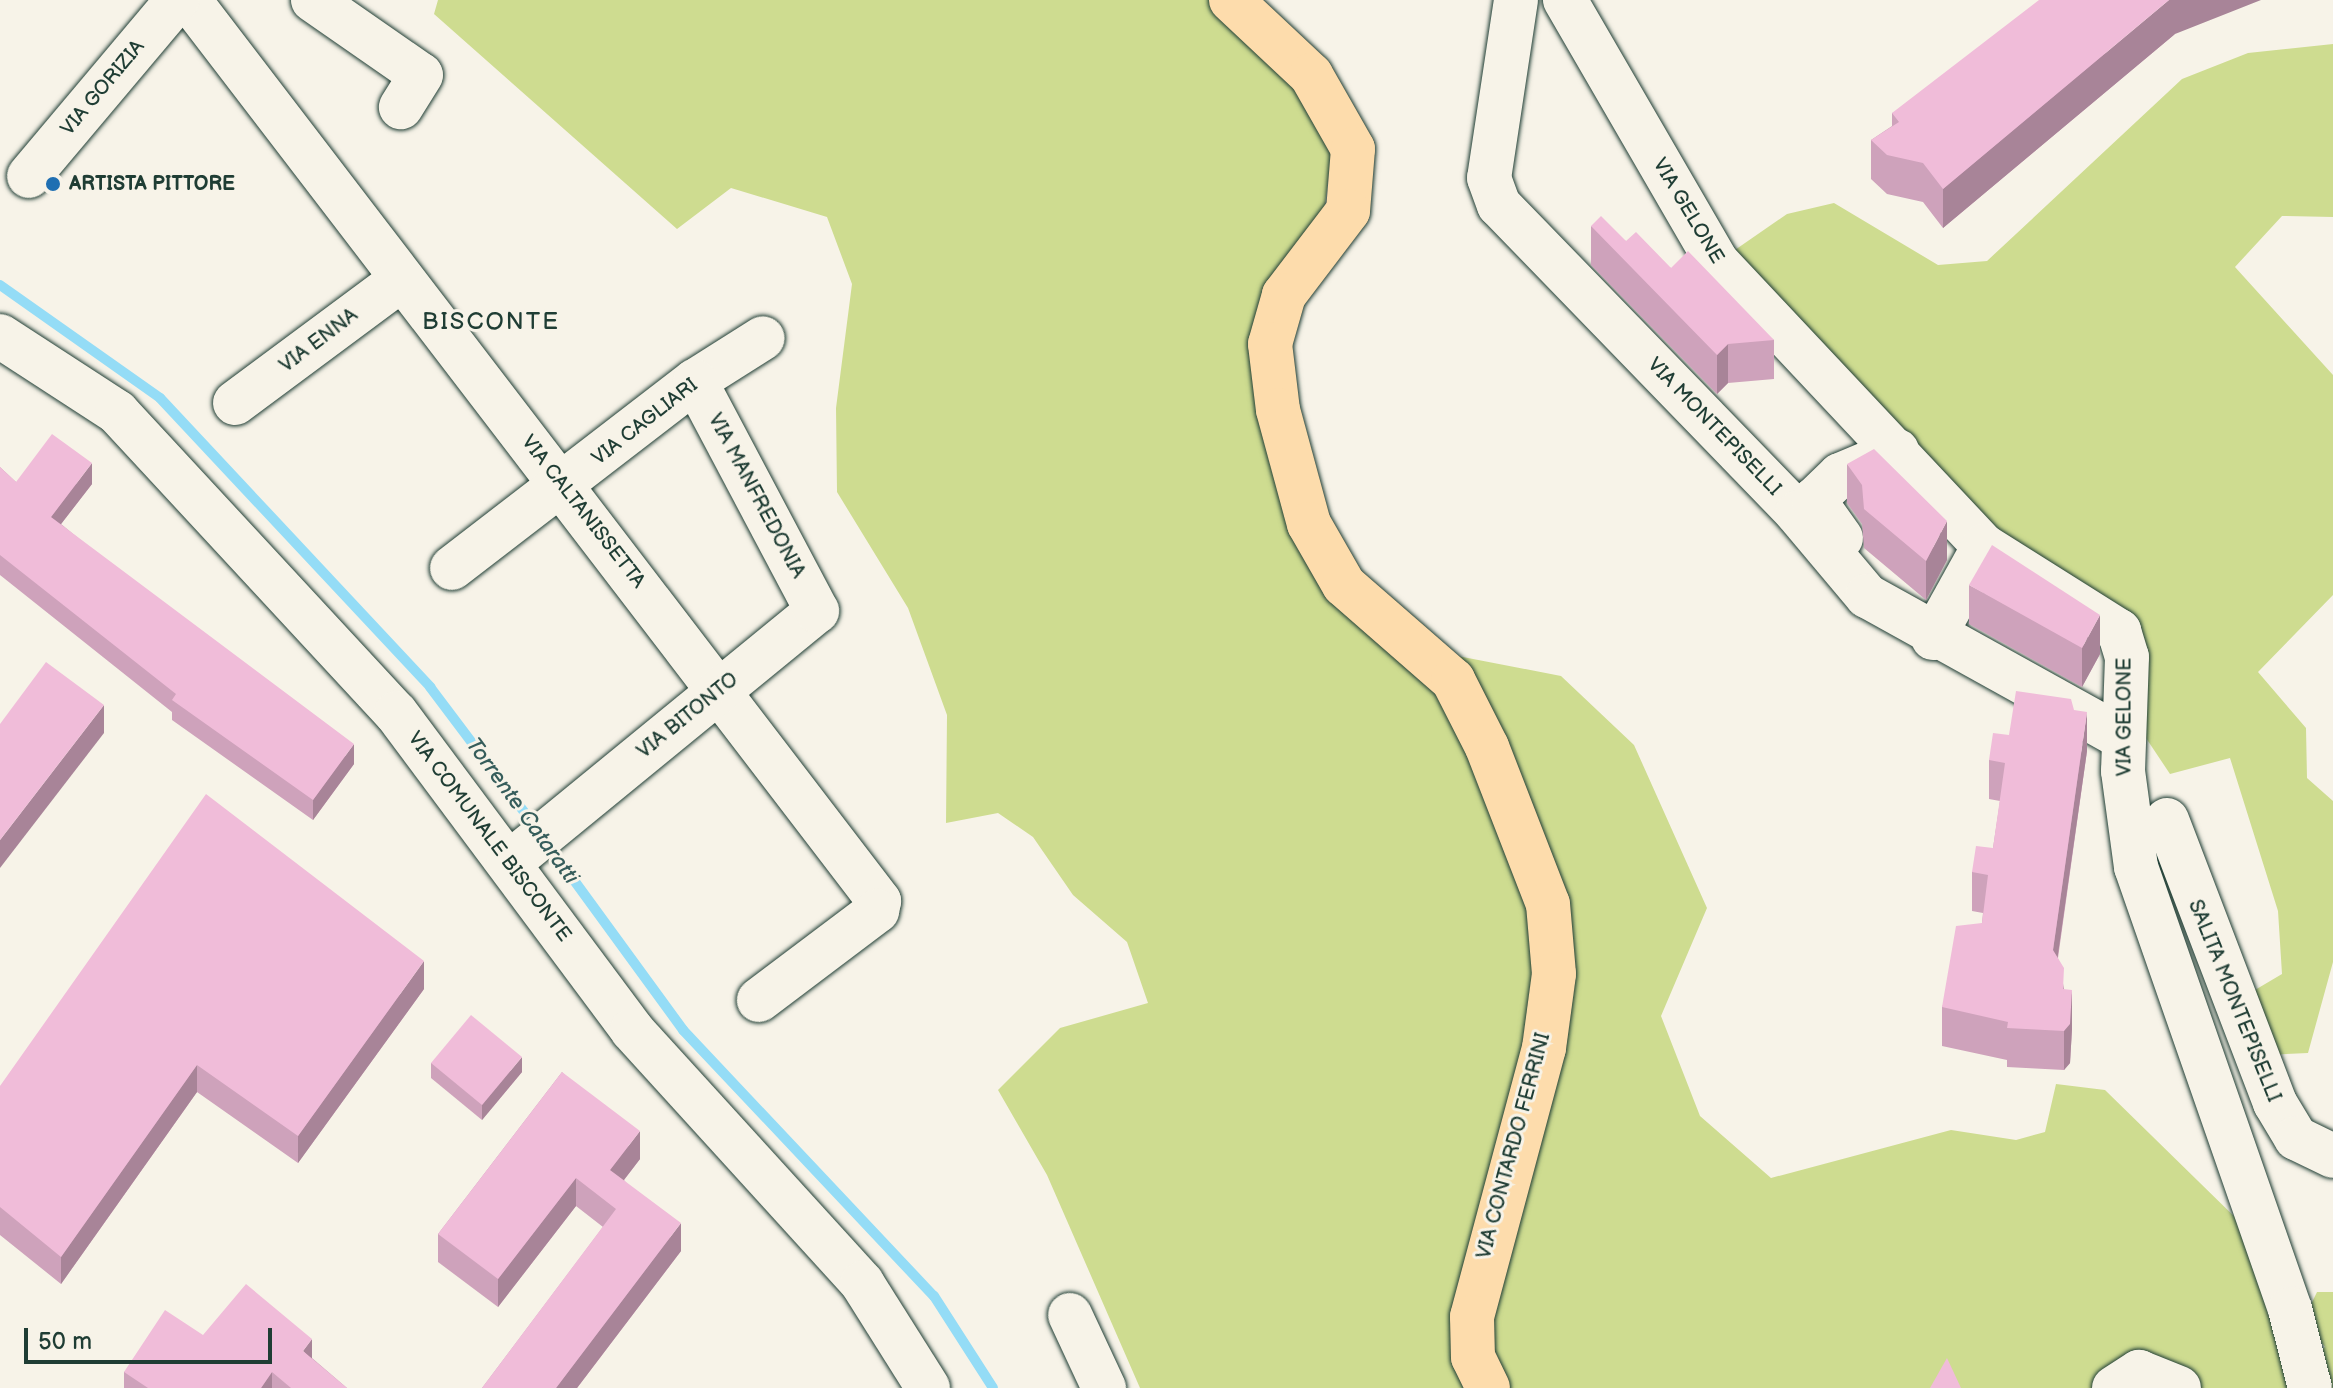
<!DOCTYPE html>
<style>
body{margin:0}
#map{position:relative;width:2333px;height:1388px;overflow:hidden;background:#f7f3e8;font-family:"Balsamiq Sans",sans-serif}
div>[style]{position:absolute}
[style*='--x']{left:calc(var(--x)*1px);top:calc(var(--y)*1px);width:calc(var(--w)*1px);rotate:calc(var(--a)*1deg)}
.green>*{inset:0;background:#cedc90}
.stream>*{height:10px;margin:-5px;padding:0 5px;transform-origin:5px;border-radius:5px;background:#94dcf6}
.roads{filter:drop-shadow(0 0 2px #1f3d34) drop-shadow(0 0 2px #1f3d34)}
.minor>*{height:44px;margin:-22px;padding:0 22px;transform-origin:22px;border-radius:22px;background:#f7f3e8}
.major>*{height:44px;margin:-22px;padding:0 22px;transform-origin:22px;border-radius:22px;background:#fddcac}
.wall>*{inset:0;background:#cea2bb}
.shaded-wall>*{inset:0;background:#a88498}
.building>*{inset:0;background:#f0bcd9}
.dots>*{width:22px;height:22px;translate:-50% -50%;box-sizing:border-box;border:4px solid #f7f3e8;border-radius:50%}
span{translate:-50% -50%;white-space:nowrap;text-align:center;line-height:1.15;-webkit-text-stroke:6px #f7f3e8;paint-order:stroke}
.street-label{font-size:20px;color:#1f3d34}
.poi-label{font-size:20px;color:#1f3d34;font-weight:700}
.left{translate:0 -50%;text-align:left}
.water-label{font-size:22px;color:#365d5b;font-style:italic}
.quarter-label{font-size:24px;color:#1f3d34;letter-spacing:2px}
.scale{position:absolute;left:24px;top:1328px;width:248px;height:36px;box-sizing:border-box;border:4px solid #1f3d34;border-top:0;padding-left:10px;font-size:24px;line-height:28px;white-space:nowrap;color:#1f3d34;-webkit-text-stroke:6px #f7f3e8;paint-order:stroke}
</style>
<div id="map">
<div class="green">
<div style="clip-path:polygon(438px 0,1210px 0,1274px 57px,1333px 146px,1324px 210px,1262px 294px,1250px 351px,1256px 409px,1297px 542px,1437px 652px,1561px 676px,1634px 745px,1707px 908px,1661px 1016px,1700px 1116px,1771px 1178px,1951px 1130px,2016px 1140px,2045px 1132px,2056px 1084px,2105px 1090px,2244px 1226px,2297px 1388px,1140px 1388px,1047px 1175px,998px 1090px,1060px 1028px,1148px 1003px,1127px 942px,1073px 895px,1033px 837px,998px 813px,946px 823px,947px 715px,908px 608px,837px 492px,836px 408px,852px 284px,827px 217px,731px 188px,677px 229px,434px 14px)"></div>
<div style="clip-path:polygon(2333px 44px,2333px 217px,2282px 216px,2235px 267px,2333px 375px,2333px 595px,2258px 672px,2306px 728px,2307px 778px,2333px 801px,2333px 962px,2308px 1053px,2265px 1055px,2238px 1000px,2282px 974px,2278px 911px,2230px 758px,2170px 774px,2140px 729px,2146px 651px,2135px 622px,1997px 533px,1732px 252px,1787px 214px,1834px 203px,1938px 265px,1987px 261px,2182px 79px,2248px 53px)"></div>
<div style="clip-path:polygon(2317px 1292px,2333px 1292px,2333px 1388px,2317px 1388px,2308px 1360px,2325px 1347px,2304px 1319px)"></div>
</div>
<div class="stream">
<div style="--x:0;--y:285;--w:196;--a:35.2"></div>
<div style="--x:160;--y:398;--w:396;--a:46.9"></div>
<div style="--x:430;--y:687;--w:178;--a:53"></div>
<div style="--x:549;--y:846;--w:228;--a:53.9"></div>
<div style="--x:683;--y:1030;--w:366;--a:46.7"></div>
<div style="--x:934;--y:1296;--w:109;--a:57.3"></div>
</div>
<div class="roads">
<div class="minor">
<div style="--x:189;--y:0;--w:1135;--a:52.55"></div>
<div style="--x:879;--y:901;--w:10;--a:101"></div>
<div style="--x:877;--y:911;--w:148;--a:143"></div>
<div style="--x:313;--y:0;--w:131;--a:34.8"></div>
<div style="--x:421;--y:75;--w:38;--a:122"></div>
<div style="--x:1516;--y:0;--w:180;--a:98.6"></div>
<div style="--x:1489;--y:178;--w:29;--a:70"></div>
<div style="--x:1499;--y:205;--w:429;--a:45.9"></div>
<div style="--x:1797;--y:513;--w:109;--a:49.9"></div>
<div style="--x:1867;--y:596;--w:291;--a:29"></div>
<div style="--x:1565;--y:0;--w:302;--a:59.9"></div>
<div style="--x:1716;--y:261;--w:391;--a:46.8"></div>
<div style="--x:1984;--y:546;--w:160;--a:32.2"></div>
<div style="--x:2119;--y:631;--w:27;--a:73"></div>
<div style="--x:2127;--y:657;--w:114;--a:92"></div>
<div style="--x:2123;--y:771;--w:97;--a:82.3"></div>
<div style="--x:2136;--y:867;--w:468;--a:70.8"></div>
<div style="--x:2290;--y:1309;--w:81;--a:75.8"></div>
<div style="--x:29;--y:176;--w:230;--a:-49.9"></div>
<div style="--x:0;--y:336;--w:140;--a:33"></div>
<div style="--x:117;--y:412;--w:410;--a:47.2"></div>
<div style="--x:396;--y:713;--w:395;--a:53.3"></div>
<div style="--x:632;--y:1030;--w:342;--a:47.7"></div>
<div style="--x:862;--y:1283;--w:124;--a:57.8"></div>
<div style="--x:235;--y:403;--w:208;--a:-36.6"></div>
<div style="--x:1841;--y:538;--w:47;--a:-125.4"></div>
<div style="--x:1814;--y:500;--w:36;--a:-44"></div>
<div style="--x:1840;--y:475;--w:62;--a:-22.8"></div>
<div style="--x:452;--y:568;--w:307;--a:-37.6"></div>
<div style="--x:695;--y:381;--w:80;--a:-32.3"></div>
<div style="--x:1933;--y:638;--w:105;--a:-61"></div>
<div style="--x:2167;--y:820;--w:303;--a:69.1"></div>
<div style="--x:2275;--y:1103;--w:41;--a:59"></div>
<div style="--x:2296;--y:1138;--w:41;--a:25.9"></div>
<div style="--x:509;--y:863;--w:398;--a:-39.3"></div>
<div style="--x:817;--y:611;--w:260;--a:-117.9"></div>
<div style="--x:1070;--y:1315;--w:81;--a:65"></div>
<div style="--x:2114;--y:1388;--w:30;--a:-33"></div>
<div style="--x:2139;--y:1372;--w:43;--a:21.8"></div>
</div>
<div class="major">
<div style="--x:1231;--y:0;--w:110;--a:43.2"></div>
<div style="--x:1311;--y:75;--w:85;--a:60.4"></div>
<div style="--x:1353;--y:149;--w:62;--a:94.6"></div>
<div style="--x:1348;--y:211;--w:106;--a:127.3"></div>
<div style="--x:1284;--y:295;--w:51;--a:105.9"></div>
<div style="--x:1270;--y:344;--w:66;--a:83.1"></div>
<div style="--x:1278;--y:410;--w:118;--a:74.8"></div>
<div style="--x:1309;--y:524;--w:70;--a:60.2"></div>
<div style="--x:1344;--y:585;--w:145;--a:41.1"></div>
<div style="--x:1453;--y:680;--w:75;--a:63.1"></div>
<div style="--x:1487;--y:747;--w:168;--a:68.8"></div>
<div style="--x:1548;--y:904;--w:70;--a:85.1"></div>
<div style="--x:1554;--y:974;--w:75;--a:97.7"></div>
<div style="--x:1544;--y:1048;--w:278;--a:105"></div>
<div style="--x:1472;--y:1317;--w:40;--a:88.6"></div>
<div style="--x:1473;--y:1357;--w:34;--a:64"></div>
</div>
</div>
<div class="wall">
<div style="clip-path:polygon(2175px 34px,1943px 228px,1923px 202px,1887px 194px,1871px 179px,1871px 140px,1892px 126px,1892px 113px)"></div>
<div style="clip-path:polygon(1591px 226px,1626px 241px,1671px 268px,1774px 340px,1774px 379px,1728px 383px,1717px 394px,1591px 265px)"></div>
<div style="clip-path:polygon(1847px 464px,1947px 560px,1926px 600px,1864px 548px,1862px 524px,1847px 503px)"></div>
<div style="clip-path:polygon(0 467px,16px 482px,92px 484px,61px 524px,354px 764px,313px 820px,172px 720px,172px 712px,0 575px)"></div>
<div style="clip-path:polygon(1969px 585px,2100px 654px,2082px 687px,1969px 624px)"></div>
<div style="clip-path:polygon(2087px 751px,2058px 958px,2072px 1029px,2070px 1063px,2064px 1070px,2007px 1067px,2007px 1060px,1942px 1046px,1942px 1007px,1982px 923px,1983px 913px,1972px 911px,1972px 872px,1993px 848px,2000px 801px,1989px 799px,1989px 760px)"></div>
<div style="clip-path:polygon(424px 989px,298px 1163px,197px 1092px,61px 1284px,0 1235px,0 1086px)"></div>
<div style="clip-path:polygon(431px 1063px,522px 1072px,482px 1120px,431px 1078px)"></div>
<div style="clip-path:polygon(562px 1072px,640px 1159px,624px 1180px,681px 1251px,577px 1388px,482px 1388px,603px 1227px,576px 1206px,498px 1307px,438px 1262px,438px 1234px)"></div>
<div style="clip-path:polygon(203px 1335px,312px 1358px,347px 1388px,124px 1388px,124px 1372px)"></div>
</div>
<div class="shaded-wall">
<div style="clip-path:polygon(2169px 0,2261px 0,2175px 34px,1943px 228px,1943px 189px)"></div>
<div style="clip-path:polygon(1728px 344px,1728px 383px,1717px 394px,1717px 355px)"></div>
<div style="clip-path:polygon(92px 463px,92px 484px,51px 537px,51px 517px)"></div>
<div style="clip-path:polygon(1947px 521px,1947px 560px,1926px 600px,1926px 561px)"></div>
<div style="clip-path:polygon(2100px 615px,2100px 654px,2082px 687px,2082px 648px)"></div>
<div style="clip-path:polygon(104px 705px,104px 733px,0 868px,0 840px)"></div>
<div style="clip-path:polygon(2087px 712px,2087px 751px,2053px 989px,2053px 950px)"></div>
<div style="clip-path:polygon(354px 744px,354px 764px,313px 820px,313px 800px)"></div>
<div style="clip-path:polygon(424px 961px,424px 989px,298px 1163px,298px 1136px)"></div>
<div style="clip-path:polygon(2072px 990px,2072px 1029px,2070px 1063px,2064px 1070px,2064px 1031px)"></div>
<div style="clip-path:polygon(522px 1057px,522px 1072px,482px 1120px,482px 1105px)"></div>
<div style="clip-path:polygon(197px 1065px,197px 1092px,61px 1284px,61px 1257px)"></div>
<div style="clip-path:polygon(640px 1131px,640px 1159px,610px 1198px,610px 1170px)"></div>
<div style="clip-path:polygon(576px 1178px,576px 1206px,498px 1307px,498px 1279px)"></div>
<div style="clip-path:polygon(681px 1223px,681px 1251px,577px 1388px,556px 1388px)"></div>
<div style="clip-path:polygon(312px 1339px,312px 1361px,303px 1351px)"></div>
<div style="clip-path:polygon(272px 1372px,272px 1388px,261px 1388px)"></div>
</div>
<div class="building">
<div style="clip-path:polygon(2039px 0,2169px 0,1943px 189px,1923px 163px,1887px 155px,1871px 140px,1899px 122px,1892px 113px)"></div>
<div style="clip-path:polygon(1601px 216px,1626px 241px,1636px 232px,1671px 268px,1688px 251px,1774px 340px,1728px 344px,1717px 355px,1591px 226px)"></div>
<div style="clip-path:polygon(52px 434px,92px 463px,51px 517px,354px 744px,313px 800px,172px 700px,176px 694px,0 555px,0 467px,16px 482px)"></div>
<div style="clip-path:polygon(1874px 449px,1947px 521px,1926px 561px,1864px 509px,1862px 485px,1847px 464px)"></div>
<div style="clip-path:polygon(1992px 545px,2100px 615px,2082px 648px,1969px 585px)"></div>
<div style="clip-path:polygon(46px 662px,104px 705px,0 840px,0 724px)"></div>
<div style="clip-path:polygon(2016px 691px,2071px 699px,2074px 710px,2087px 712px,2053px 950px,2064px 968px,2063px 989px,2072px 990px,2070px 1024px,2064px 1031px,2007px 1028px,2008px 1022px,1942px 1007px,1956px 926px,1982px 923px,1988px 875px,1972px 872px,1976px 846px,1993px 848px,2005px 763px,1989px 760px,1993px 733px,2009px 735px)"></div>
<div style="clip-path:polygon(206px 794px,424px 961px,298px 1136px,197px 1065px,61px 1257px,0 1207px,0 1086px)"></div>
<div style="clip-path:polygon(471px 1015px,522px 1057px,482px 1105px,431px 1063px)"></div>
<div style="clip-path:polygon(562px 1072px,640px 1131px,610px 1170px,681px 1223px,556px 1388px,482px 1388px,616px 1209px,576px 1178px,498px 1279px,438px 1234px)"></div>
<div style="clip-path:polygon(246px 1284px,312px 1339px,303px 1351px,347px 1388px,291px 1388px,272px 1372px,261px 1388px,148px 1388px,124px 1372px,165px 1310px,203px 1335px)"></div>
<div style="clip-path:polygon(1947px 1358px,1961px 1388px,1930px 1388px)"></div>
</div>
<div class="dots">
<div style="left:53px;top:184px;background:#1f6fb2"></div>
</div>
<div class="street-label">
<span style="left:103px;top:88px;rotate:-50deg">VIA GORIZIA</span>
<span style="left:1688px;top:211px;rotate:59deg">VIA GELONE</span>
<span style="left:319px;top:341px;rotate:-37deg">VIA ENNA</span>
<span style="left:645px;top:422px;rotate:-38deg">VIA CAGLIARI</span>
<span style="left:1714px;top:427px;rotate:46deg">VIA MONTEPISELLI</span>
<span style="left:756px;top:496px;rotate:62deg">VIA MANFREDONIA</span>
<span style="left:583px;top:512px;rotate:52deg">VIA CALTANISSETTA</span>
<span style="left:688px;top:716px;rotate:-39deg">VIA BITONTO</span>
<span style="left:2125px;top:717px;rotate:-90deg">VIA GELONE</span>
<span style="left:489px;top:837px;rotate:53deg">VIA COMUNALE BISCONTE</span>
<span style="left:2234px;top:1001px;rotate:68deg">SALITA MONTEPISELLI</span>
<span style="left:1514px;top:1146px;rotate:-75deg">VIA CONTARDO FERRINI</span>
</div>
<div class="poi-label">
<span class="left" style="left:69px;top:184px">ARTISTA PITTORE</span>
</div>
<div class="water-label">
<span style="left:522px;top:811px;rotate:54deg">Torrente Cataratti</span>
</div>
<div class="quarter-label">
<span style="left:491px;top:322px">BISCONTE</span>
</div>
<div class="scale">50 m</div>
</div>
